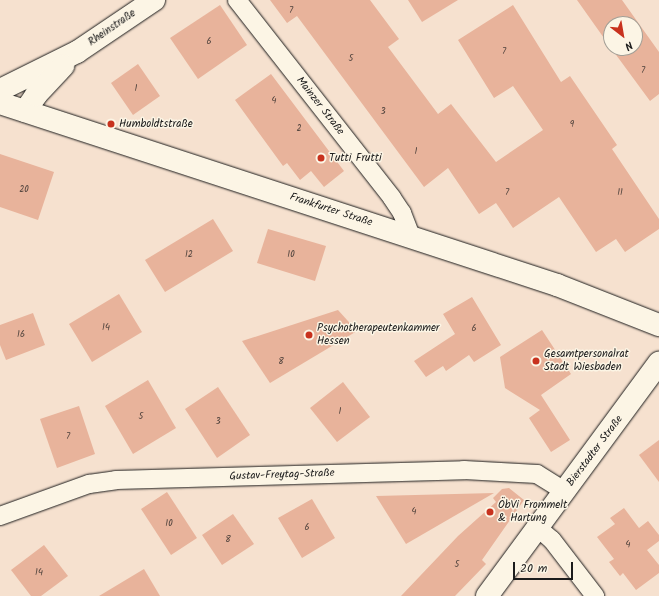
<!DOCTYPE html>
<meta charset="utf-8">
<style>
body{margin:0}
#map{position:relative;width:659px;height:596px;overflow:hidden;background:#f6e1cf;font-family:Kalam,sans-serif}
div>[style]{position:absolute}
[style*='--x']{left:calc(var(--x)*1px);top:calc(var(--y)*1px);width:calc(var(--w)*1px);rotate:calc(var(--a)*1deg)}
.building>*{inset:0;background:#e8b39b}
.roads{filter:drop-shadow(0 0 1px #1c1c1c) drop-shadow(0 0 1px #1c1c1c)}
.minor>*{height:18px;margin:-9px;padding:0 9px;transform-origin:9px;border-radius:9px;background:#fcf5e5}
.secondary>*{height:22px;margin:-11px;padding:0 11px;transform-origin:11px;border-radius:11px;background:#fcf5e5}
.dots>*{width:11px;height:11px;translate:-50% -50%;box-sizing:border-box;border:2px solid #fcf5e5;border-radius:50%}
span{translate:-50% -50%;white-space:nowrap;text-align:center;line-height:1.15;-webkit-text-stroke:3px #fcf5e5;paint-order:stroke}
.number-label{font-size:9px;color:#4f423c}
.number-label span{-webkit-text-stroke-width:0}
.street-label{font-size:11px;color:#1c1c1c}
.poi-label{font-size:11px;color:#1c1c1c}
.left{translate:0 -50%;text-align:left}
.north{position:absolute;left:603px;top:16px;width:40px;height:40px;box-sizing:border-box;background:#fcf5e5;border:1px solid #a29e95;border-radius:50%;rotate:149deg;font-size:11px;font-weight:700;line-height:16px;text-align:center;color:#1c1c1c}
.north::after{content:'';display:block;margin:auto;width:14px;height:18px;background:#c8321e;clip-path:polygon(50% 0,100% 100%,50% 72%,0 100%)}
.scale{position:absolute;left:513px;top:562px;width:60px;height:18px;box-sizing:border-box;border:2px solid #1c1c1c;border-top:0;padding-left:5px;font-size:12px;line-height:14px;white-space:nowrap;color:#1c1c1c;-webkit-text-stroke:3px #fcf5e5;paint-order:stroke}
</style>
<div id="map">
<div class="building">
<div style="clip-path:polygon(270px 0,370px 0,399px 39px,388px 47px,438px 114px,451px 104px,496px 162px,543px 130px,513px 86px,494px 98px,458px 40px,513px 5px,561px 82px,570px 76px,617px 145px,612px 149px,659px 219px,659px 229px,625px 252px,616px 239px,596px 252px,559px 197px,513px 228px,496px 203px,479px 214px,448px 168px,424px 187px,297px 16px,287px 23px)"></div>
<div style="clip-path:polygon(408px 0,458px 0,422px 22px)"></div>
<div style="clip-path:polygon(577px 0,622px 0,659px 52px,659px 94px,650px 101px,611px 48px,635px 48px,635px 24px,611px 24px,611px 48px)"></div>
<div style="clip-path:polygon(220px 5px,247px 45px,198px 79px,170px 38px)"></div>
<div style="clip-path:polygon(138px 64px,160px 96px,133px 115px,111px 83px)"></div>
<div style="clip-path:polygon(271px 74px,344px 171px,324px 187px,311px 171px,300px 180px,287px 163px,283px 166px,235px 100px)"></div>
<div style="clip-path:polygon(0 154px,54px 172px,38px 220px,0 207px)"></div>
<div style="clip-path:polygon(213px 219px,233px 251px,165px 292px,145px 260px)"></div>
<div style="clip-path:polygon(268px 229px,326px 246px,315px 281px,257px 263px)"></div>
<div style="clip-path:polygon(119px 294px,142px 332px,92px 362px,69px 324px)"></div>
<div style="clip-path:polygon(472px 297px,501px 345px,474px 362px,469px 355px,446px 371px,443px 366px,426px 377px,414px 361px,455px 334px,443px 314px)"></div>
<div style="clip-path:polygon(338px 310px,357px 331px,270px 383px,242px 341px)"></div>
<div style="clip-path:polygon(33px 313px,45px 345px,6px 360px,0 345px,0 325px)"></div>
<div style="clip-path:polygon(542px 330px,571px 374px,541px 395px,570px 440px,551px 452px,529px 418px,540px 410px,505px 388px,500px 357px)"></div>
<div style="clip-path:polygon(148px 380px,176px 428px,133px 454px,105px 406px)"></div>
<div style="clip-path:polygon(343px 382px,370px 417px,337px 442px,310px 408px)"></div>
<div style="clip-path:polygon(218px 387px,250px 435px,217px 458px,185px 409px)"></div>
<div style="clip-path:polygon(79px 406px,95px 454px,57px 468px,40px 419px)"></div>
<div style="clip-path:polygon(659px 440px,659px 482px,639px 455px)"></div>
<div style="clip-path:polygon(509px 488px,524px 500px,482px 560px,486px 564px,455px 596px,401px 596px,458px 536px,496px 502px,493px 498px,502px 489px)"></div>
<div style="clip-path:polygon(167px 492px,197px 538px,171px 555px,141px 509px)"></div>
<div style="clip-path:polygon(494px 493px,406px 544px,376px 496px)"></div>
<div style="clip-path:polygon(312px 499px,335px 538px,302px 558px,278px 518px)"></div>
<div style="clip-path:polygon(624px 508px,639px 528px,648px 521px,659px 535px,659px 541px,647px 550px,659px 565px,659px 573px,636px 590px,623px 573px,620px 576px,609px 562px,614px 559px,597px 537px,615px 524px,610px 518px)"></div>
<div style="clip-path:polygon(233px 514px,254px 544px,222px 565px,202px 535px)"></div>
<div style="clip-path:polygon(44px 545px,68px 576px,41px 596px,31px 596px,11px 570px)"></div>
<div style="clip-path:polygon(144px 569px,160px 596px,99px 596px)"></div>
</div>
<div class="roads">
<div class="minor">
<div style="--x:237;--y:0;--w:251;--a:51.9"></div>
<div style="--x:392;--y:198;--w:18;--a:56"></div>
<div style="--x:402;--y:213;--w:25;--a:69"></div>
<div style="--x:0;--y:516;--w:95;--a:-19.8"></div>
<div style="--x:89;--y:484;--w:27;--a:-8"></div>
<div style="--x:116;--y:480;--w:348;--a:-1.6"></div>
<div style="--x:464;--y:470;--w:73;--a:3.1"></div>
<div style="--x:537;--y:474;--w:32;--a:32"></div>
<div style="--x:538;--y:528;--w:18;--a:41"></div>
<div style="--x:552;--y:540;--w:71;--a:52.5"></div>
</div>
<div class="secondary">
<div style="--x:0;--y:90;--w:86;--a:-26.3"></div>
<div style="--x:77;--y:52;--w:93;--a:-34"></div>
<div style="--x:0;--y:103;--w:586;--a:18.09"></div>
<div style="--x:557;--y:285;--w:110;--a:21.4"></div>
<div style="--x:25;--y:111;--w:19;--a:-55"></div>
<div style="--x:36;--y:95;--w:40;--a:-47"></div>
<div style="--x:487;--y:596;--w:290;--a:-53.6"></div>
</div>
</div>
<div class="dots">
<div style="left:111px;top:124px;background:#c8321e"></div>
<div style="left:321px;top:158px;background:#c8321e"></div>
<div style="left:309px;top:335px;background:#c8321e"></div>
<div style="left:536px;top:361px;background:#c8321e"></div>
<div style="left:490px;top:512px;background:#c8321e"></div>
</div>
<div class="number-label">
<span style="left:291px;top:11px">7</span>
<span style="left:209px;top:42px">6</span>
<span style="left:504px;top:52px">7</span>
<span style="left:351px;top:59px">5</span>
<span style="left:643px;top:71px">7</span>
<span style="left:136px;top:89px">1</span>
<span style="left:274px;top:101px">4</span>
<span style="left:383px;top:112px">3</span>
<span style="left:572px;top:125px">9</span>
<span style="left:299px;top:129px">2</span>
<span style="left:416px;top:152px">1</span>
<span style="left:24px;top:190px">20</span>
<span style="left:507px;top:193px">7</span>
<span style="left:620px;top:193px">11</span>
<span style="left:189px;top:255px">12</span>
<span style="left:291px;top:255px">10</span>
<span style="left:106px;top:328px">14</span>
<span style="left:474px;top:329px">6</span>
<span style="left:21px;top:335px">16</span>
<span style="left:281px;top:362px">8</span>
<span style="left:340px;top:412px">1</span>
<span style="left:141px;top:417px">5</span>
<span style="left:218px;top:422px">3</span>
<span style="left:68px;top:437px">7</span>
<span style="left:414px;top:512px">4</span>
<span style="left:169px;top:524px">10</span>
<span style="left:307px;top:528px">6</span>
<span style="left:228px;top:540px">8</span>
<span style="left:628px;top:545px">4</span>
<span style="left:457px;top:565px">5</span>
<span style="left:39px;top:573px">14</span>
</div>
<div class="street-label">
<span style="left:112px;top:28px;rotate:-35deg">Rheinstraße</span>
<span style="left:320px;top:106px;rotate:52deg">Mainzer Straße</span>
<span style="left:331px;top:210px;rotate:18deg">Frankfurter Straße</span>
<span style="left:595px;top:451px;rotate:-53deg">Bierstadter Straße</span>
<span style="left:282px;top:475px;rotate:-2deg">Gustav-Freytag-Straße</span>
</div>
<div class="poi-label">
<span class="left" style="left:119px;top:124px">Humboldtstraße</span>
<span class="left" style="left:329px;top:158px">Tutti Frutti</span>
<span class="left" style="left:317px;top:335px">Psychotherapeutenkammer<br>Hessen</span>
<span class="left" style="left:544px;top:361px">Gesamtpersonalrat<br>Stadt Wiesbaden</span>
<span class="left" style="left:498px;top:512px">ÖbVi Frommelt<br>&amp; Hartung</span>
</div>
<div class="north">N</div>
<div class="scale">20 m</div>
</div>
